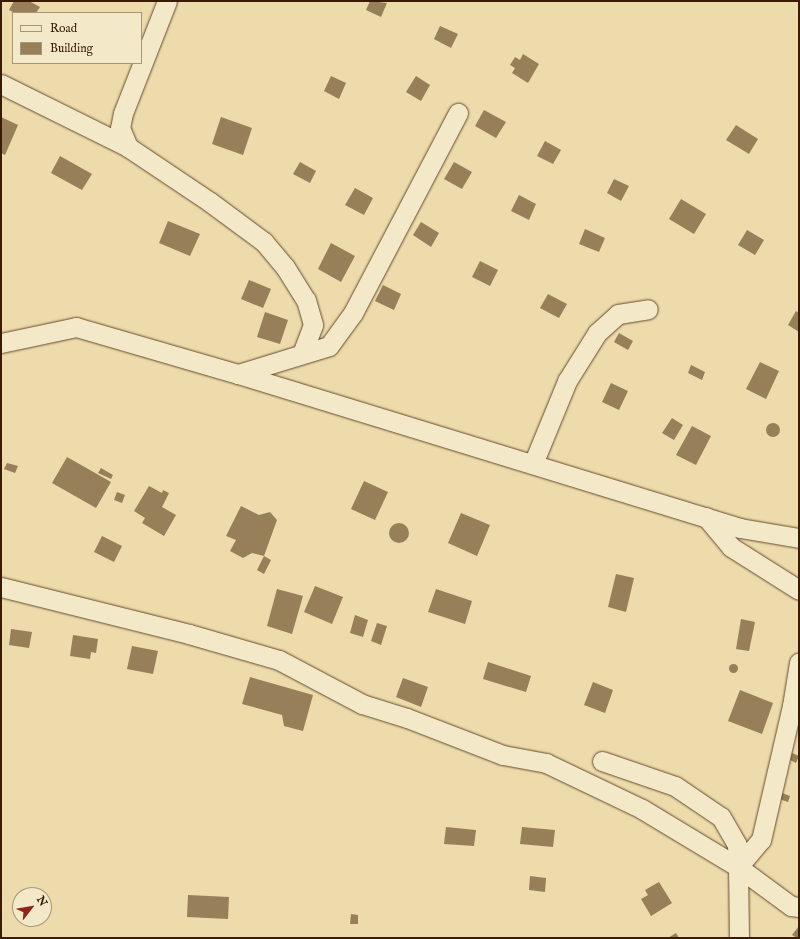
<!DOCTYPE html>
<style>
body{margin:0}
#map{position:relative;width:800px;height:939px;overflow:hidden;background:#eddbab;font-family:"IM FELL English",serif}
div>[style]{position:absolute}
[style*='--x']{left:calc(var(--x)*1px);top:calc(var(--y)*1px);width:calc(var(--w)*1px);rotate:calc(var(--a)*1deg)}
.building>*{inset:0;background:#967f59}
.round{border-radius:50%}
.roads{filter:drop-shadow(0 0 1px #654b2c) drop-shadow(0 0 1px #654b2c)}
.minor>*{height:19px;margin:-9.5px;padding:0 9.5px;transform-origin:9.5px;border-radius:9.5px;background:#f3e8c8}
span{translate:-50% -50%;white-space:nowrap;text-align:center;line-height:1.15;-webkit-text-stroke:3px #f3e8c8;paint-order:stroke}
.frame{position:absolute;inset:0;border:2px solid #381b01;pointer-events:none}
.legend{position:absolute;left:12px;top:12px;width:130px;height:52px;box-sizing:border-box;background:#f3e8c8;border:1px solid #a89678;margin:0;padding:5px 7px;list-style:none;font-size:12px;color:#381b01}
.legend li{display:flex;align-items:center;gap:8px;height:20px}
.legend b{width:20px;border:1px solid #a89678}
.north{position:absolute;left:12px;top:887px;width:40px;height:40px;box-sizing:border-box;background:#f3e8c8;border:1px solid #a89678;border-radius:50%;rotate:59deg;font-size:11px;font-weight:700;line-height:16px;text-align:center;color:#381b01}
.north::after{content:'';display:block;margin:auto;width:14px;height:18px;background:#8f2418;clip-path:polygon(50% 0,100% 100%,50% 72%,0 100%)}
</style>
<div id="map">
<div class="building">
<div style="clip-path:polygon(14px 1px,29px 1px,40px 7px,36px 13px,15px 13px,9px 10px)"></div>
<div style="clip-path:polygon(370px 1px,387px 3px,381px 17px,366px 10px)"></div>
<div style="clip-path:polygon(440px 26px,458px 34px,451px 48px,434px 39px)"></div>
<div style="clip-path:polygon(523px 54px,539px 64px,528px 83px,512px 73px,515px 68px,510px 65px,515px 57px,520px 60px)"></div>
<div style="clip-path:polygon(331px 76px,346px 83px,339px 99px,324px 91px)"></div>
<div style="clip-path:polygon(416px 76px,430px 85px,421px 101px,406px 92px)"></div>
<div style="clip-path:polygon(484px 110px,506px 122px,496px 138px,475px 126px)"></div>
<div style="clip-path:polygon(1px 117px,18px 125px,5px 155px,1px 153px)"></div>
<div style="clip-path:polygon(221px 117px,252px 128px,243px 155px,212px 144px)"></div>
<div style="clip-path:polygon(736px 125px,758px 139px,749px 154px,726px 140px)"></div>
<div style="clip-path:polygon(545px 141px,561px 150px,553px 164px,537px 156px)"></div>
<div style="clip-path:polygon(60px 156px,92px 174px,82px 190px,51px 173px)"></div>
<div style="clip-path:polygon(300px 162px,316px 171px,310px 183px,293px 174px)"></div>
<div style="clip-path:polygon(454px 162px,472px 172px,462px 189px,444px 179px)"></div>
<div style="clip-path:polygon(614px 179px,629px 186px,621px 201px,607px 193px)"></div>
<div style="clip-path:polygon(355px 188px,373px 198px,364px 215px,345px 205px)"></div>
<div style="clip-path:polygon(519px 195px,536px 204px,529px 220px,511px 211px)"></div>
<div style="clip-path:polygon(681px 199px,706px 214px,694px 234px,669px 219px)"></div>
<div style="clip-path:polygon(168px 221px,200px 234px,190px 256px,159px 243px)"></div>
<div style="clip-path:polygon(421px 222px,439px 233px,431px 247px,413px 235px)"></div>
<div style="clip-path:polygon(585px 229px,605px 238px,599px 252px,579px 244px)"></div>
<div style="clip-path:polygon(747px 230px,764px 240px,755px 255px,738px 245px)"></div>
<div style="clip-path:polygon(331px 243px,355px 256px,341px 282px,318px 269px)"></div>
<div style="clip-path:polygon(480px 261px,498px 270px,490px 286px,472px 277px)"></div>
<div style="clip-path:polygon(249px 280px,271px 289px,263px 308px,241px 299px)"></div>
<div style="clip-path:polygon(383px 285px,401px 294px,394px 310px,375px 301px)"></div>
<div style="clip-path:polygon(548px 294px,567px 304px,559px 318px,540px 308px)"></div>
<div style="clip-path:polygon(796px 311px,799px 313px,799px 332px,788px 325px)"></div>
<div style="clip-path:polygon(265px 312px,288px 320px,280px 344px,257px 337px)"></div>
<div style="clip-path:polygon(619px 333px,633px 341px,628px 350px,614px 342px)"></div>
<div style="clip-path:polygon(760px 362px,779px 371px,766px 399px,746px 389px)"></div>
<div style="clip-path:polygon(691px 365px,705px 372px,702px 380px,688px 373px)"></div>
<div style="clip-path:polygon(611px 383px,628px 391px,619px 410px,602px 402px)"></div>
<div style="clip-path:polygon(672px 418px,683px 425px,674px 440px,662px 433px)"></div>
<div class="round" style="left:766px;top:423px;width:14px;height:14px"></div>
<div style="clip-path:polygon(692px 426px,711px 436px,696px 465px,676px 455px)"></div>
<div style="clip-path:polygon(67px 457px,111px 482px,96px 508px,52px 483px)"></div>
<div style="clip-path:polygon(7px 463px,18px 466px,15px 473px,4px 469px)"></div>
<div style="clip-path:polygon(101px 468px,113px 475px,111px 479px,98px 473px)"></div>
<div style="clip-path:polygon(364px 481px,388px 492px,375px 520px,351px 509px)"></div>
<div style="clip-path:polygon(149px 486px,162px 493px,163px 490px,169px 493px,162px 507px,176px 515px,164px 536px,142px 523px,145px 518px,134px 511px)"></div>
<div style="clip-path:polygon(117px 492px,125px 495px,122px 503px,114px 500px)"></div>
<div style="clip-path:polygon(241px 506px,259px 515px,270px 512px,277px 520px,264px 556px,252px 553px,243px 558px,230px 551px,236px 540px,226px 536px)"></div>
<div style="clip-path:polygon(461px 513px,490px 525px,477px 556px,448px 543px)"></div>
<div class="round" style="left:389px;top:523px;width:20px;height:20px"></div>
<div style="clip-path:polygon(102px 536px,122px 546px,114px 562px,94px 552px)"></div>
<div style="clip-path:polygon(264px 556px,271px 560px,264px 574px,257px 570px)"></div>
<div style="clip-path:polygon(616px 574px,634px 578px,626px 612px,608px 607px)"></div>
<div style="clip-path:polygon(315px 586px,343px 597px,332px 624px,304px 612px)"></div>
<div style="clip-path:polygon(277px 589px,303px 596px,292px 634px,267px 626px)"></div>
<div style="clip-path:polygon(436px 589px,472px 601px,465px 624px,428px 612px)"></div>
<div style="clip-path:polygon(355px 615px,368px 620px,363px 637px,350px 633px)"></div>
<div style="clip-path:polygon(741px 619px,755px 622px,749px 651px,736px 649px)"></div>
<div style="clip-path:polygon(377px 623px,387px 626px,381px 645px,371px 641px)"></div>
<div style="clip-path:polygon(11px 629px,32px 632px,29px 648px,9px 645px)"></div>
<div style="clip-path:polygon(73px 635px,98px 639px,96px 653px,91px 652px,90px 659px,70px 656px)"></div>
<div style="clip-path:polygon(132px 646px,158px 651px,153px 674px,127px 669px)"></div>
<div style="clip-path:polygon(488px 662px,531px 676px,526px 692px,483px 679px)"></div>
<div class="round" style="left:728.5px;top:663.5px;width:9px;height:9px"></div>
<div style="clip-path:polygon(250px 677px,313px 695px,303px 731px,284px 726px,282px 715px,242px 704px)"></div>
<div style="clip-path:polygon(403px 678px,428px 687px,421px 707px,396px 697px)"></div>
<div style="clip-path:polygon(593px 682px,613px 690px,605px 713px,584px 705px)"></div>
<div style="clip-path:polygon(740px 690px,773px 703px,762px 734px,728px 721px)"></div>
<div style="clip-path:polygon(792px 753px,799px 756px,796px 763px,790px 760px)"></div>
<div style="clip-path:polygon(782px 793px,790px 796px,788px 802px,779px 799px)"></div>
<div style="clip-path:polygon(446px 827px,476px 830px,474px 846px,444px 844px)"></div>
<div style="clip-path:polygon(522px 827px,555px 830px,553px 847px,520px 844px)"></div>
<div style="clip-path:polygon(530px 876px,546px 878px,545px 892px,529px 890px)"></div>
<div style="clip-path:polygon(659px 882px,672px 903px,651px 916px,641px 899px,648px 895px,645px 890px)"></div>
<div style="clip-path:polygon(188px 895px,229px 897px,228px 919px,187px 917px)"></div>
<div style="clip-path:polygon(351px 914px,358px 915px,358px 924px,350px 924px)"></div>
<div style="clip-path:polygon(799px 926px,799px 938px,797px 938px,792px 935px)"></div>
<div style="clip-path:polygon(676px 933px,679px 938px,668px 938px)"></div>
</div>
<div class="roads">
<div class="minor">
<div style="--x:167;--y:1;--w:120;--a:111.4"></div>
<div style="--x:123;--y:113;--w:15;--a:101"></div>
<div style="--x:120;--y:128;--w:21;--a:67"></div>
<div style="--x:128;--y:147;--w:99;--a:33.9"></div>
<div style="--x:210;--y:202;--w:67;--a:36.5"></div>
<div style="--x:264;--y:242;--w:33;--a:50"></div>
<div style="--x:285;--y:267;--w:39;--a:58"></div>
<div style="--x:306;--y:300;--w:26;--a:74"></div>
<div style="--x:313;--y:325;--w:31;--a:111"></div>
<div style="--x:1;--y:84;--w:142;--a:26.4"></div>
<div style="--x:1;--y:343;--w:77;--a:-12"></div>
<div style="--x:76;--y:327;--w:169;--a:16.2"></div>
<div style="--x:238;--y:374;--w:525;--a:17.05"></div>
<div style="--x:740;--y:528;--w:60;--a:9.6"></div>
<div style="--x:238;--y:374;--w:95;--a:-17.1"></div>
<div style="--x:329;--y:346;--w:41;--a:-54"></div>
<div style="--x:353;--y:313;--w:226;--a:-62.3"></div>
<div style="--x:533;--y:464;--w:90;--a:-67.7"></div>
<div style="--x:567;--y:381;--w:57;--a:-58"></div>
<div style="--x:597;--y:333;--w:28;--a:-42"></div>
<div style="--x:618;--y:314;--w:30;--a:-9"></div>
<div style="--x:706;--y:517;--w:39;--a:50"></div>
<div style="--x:731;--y:547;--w:80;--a:32.3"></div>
<div style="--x:1;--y:587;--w:194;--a:14"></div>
<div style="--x:189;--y:634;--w:94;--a:16.1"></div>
<div style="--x:279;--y:660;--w:94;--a:27.9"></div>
<div style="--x:362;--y:704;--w:47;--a:17.3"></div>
<div style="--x:407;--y:718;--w:103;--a:21.1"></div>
<div style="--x:503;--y:755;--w:44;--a:10.5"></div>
<div style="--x:546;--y:763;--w:106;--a:25.6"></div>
<div style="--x:642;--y:809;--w:112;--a:31.1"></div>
<div style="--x:738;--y:867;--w:66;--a:36.3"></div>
<div style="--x:791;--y:906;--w:8;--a:7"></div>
<div style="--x:602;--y:761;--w:77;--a:18.9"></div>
<div style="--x:675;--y:786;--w:55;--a:34"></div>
<div style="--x:721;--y:817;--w:32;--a:60"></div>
<div style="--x:737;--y:845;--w:22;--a:87"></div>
<div style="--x:739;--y:938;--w:71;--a:-90.8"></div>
<div style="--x:738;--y:867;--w:35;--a:-50"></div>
<div style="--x:761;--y:840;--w:138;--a:-77"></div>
<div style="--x:792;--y:706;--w:44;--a:-80.8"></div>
</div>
</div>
<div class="frame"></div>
<ul class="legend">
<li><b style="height:5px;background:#f3e8c8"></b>Road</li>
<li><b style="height:11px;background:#967f59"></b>Building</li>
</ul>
<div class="north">N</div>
</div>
